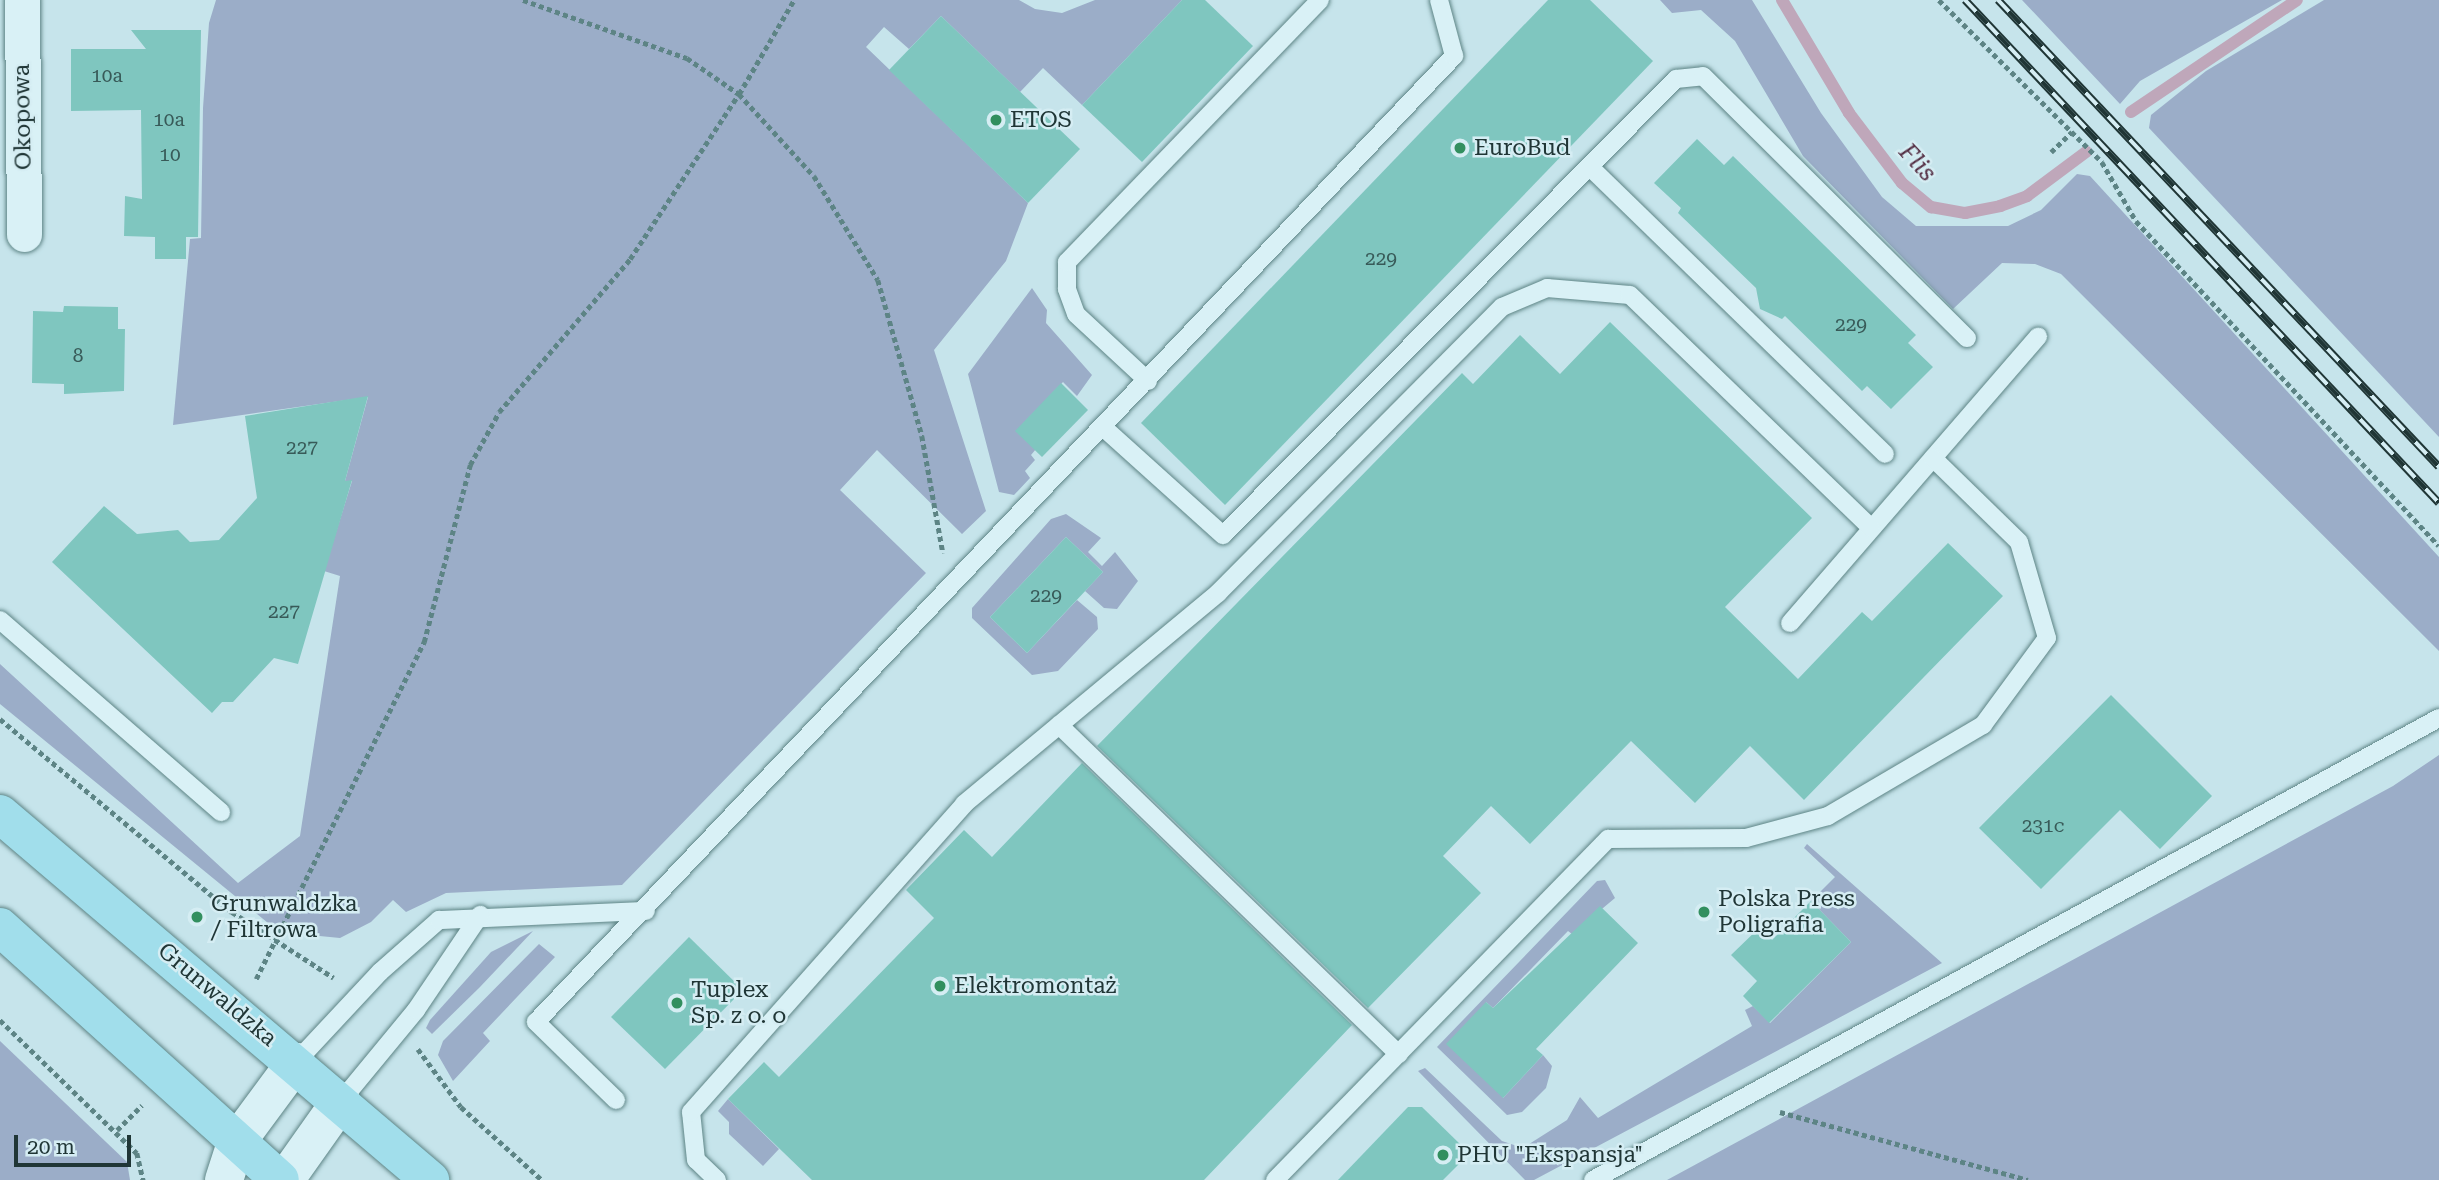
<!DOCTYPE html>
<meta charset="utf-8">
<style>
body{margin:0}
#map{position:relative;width:2439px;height:1180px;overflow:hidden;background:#c6e4eb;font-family:"Roboto Serif",serif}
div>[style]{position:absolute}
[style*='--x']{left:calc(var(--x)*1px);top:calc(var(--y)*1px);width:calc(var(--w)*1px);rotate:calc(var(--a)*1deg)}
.green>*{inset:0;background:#9badc8}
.stream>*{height:12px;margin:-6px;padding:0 6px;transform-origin:6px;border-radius:6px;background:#bfa7ba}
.building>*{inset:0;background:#7fc6bf}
.path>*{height:4.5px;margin-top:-2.25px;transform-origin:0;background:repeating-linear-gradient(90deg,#5d8485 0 5px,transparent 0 8.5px)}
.roads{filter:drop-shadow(0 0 2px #5d8485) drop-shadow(0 0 2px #5d8485)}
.lane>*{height:18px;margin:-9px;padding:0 9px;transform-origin:9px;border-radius:9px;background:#d9f1f6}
.street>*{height:35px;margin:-17.5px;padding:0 17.5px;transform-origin:17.5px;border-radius:17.5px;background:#d9f1f6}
.secondary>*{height:38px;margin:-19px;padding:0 19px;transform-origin:19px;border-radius:19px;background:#d9f1f6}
.primary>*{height:38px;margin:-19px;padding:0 19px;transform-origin:19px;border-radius:19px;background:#a1deeb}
.rail>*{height:8px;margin-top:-4px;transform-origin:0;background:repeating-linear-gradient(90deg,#d5edf3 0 16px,#203636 0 32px);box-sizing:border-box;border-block:2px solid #203636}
.dots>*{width:19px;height:19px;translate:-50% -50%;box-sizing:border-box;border:4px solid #d5edf3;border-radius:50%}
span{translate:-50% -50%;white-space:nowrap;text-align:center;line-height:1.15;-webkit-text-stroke:5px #d5edf3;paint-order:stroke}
.number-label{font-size:19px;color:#385a58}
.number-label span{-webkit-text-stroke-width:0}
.street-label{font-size:23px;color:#203636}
.poi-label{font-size:23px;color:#203636}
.left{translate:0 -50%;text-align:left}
.water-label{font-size:24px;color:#553045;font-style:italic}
.scale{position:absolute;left:14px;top:1135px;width:117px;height:32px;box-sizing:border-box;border:4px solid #203636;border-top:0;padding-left:9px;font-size:21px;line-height:24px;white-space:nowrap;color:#203636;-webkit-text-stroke:5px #d5edf3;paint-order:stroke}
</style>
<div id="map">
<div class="green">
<div style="clip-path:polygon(216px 0,1019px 0,1035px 9px,1062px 13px,1095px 0,1182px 0,1082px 105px,1043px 68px,1020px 92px,941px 16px,909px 49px,884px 27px,866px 47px,1028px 203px,1006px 261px,934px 350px,986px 511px,962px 534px,877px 450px,840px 490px,926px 573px,622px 885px,446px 893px,406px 912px,393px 900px,371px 922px,340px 938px,279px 932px,0 704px,0 664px,238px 883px,300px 836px,340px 576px,324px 571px,352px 481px,345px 481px,368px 397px,173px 425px,190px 239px,201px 238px,203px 108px,209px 23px)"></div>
<div style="clip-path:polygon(1660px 0,1752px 0,1821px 113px,1882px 197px,1916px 226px,2008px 226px,2041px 210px,2077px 174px,2090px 176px,2439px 557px,2439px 651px,2061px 274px,2035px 264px,2002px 263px,1953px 309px,1803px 156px,1735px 41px,1701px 10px,1672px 13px)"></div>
<div style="clip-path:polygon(2022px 0,2282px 0,2140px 81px,2120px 104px)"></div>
<div style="clip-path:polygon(2324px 0,2439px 0,2439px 437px,2149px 128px,2151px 115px,2206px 71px)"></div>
<div style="clip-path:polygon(1032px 288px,1047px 310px,1046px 323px,1092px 375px,1077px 396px,1063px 382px,1017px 430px,1036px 449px,1031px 455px,1035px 460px,1025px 471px,1030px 478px,1014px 495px,999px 492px,968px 374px)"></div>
<div style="clip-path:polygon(1066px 514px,1101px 538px,1088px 552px,1102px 566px,1115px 552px,1138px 581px,1117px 609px,1104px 608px,1085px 591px,1103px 572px,1066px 537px,990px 617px,1027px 653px,1077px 600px,1097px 617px,1098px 629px,1058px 671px,1032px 675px,972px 618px,972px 608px,1051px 519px)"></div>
<div style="clip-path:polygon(2439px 755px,2439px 1180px,1667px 1180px,2393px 786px)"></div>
<div style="clip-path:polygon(1807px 844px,1942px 963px,1534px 1180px,1525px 1180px,1418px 1071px,1425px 1068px,1502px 1141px,1523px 1148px,1567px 1120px,1580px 1097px,1598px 1118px,1752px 1026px,1745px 1010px,1753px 1006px,1770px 1023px,1851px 942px,1811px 901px,1835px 877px,1804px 848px)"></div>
<div style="clip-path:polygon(1605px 880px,1615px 898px,1572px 934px,1568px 931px,1493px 1008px,1486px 1002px,1503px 1098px,1543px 1055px,1552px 1066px,1546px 1088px,1522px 1112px,1507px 1115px,1437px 1047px,1597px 881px)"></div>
<div style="clip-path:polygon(533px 931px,480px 987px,432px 1034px,426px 1028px,430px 1020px,491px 952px)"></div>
<div style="clip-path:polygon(539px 944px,555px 957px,483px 1033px,490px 1041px,453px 1081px,438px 1055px,443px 1041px)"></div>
<div style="clip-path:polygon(0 1041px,127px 1162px,130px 1180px,0 1180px)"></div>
<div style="clip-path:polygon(728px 1099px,779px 1149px,763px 1166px,729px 1134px,729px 1122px,718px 1111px)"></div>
</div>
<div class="stream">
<div style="--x:1782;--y:0;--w:131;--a:59.3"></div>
<div style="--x:1849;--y:113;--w:88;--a:52.9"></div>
<div style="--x:1902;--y:183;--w:38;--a:40"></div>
<div style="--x:1931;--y:207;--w:35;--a:10"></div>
<div style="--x:1965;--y:213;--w:36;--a:-11"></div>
<div style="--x:2000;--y:206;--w:29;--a:-20"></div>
<div style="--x:2027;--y:196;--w:74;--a:-36.7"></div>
<div style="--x:2131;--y:112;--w:200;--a:-34"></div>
</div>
<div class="building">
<div style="clip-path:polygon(1182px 0,1205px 0,1253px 46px,1142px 162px,1082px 105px)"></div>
<div style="clip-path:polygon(1548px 0,1590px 0,1653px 61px,1225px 505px,1141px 423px)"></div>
<div style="clip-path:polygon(941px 16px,1080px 149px,1028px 203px,889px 70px)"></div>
<div style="clip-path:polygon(131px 30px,201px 30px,198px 237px,186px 237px,186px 259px,155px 259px,155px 237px,124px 236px,125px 196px,142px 199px,141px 110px,71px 111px,71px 49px,146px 49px)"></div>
<div style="clip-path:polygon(1697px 139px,1724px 165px,1733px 156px,1916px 335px,1908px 343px,1933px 367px,1891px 409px,1867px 386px,1862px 391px,1785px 316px,1782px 319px,1760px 309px,1756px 288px,1678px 213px,1681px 208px,1654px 183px)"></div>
<div style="clip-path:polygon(64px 306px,118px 307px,118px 329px,125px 329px,124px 391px,64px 394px,64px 384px,32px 383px,33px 311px,63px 312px)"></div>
<div style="clip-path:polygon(1610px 322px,1812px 518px,1725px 607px,1798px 679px,1862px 612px,1872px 621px,1948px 543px,2003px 596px,1804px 800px,1750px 746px,1695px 803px,1631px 741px,1530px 844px,1491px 806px,1443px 856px,1481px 893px,1368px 1008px,1097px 746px,1462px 373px,1473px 384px,1520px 335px,1560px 374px)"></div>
<div style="clip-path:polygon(1061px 383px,1088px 410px,1042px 457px,1015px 431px)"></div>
<div style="clip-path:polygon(368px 396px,345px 481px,352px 480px,298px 664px,274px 658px,233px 702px,222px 702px,212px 713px,52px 562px,104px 506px,137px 534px,178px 530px,190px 542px,219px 540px,257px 498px,245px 416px)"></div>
<div style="clip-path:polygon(1066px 537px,1103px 572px,1027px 653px,990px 617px)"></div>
<div style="clip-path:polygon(2111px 695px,2212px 796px,2160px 849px,2120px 810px,2041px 889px,1979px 828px)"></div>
<div style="clip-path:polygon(1082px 763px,1352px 1025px,1204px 1180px,812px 1180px,728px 1099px,764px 1062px,779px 1077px,934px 918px,906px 890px,964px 830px,992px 857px)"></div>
<div style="clip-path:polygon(1811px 901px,1851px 942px,1769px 1023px,1743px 996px,1757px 981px,1731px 955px,1760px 927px,1772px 940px)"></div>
<div style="clip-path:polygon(1600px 906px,1638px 943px,1536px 1049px,1543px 1055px,1503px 1098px,1446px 1044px,1486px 1002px,1493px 1008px)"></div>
<div style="clip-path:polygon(689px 937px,743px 990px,665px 1069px,611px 1017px)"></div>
<div style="clip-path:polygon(1408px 1107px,1422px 1107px,1461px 1145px,1463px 1160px,1443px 1180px,1338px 1180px)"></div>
</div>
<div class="path">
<div style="--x:523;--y:0;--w:174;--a:19.5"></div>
<div style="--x:687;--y:58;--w:63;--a:34.7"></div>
<div style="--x:739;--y:94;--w:111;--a:47.6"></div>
<div style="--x:814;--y:176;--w:122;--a:58.4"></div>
<div style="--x:878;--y:280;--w:162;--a:74.2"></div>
<div style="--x:922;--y:436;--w:119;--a:79.8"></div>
<div style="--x:1939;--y:0;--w:230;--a:44.8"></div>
<div style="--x:2102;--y:162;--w:68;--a:60"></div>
<div style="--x:2136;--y:221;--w:444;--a:47"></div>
<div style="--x:2051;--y:152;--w:29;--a:-44"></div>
<div style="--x:0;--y:719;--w:302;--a:39.8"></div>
<div style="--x:232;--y:912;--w:121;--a:32.9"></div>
<div style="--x:256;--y:979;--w:377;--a:-63.5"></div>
<div style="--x:424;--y:642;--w:183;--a:-75.4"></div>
<div style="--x:470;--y:465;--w:60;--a:-61.3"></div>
<div style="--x:499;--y:412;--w:201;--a:-49.4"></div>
<div style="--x:630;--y:259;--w:198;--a:-56.6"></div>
<div style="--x:739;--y:94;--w:109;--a:-59.7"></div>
<div style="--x:0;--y:1020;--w:191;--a:44.2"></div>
<div style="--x:137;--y:1153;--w:28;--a:77"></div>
<div style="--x:418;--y:1049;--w:72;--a:53.4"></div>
<div style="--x:461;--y:1107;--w:109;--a:42"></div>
<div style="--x:1780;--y:1112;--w:257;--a:15.3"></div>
<div style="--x:117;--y:1130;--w:35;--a:-45"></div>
</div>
<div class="roads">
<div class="lane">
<div style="--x:1591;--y:168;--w:410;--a:44.2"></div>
<div style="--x:1148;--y:381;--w:98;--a:-137.1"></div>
<div style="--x:1076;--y:314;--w:27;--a:-110"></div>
<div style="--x:1067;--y:289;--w:27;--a:-90"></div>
<div style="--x:1067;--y:262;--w:364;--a:-46"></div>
<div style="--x:1104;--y:428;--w:160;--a:42"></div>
<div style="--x:1223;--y:535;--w:643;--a:-45.19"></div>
<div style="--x:1676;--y:79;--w:27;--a:-6"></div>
<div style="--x:1703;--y:76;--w:372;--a:44.8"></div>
<div style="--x:0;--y:620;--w:293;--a:41"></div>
<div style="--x:1790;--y:623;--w:379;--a:-49.1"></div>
<div style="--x:1059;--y:725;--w:473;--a:44.1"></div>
<div style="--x:296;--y:1062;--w:123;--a:-47"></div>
<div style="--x:380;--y:972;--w:79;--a:-41.4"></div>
<div style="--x:439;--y:920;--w:207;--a:-2.5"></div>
<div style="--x:616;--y:1100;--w:112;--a:-135.7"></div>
<div style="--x:536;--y:1022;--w:1333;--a:-46.46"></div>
<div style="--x:1454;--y:56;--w:58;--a:-105"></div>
<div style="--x:341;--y:1101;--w:118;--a:-50.5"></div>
<div style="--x:416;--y:1010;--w:115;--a:-56"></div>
<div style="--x:717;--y:1180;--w:29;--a:-136"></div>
<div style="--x:696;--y:1160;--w:48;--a:-95.9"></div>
<div style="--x:691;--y:1112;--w:412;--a:-48.4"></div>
<div style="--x:964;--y:804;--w:330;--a:-39.7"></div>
<div style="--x:1218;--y:593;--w:403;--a:-45.2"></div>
<div style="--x:1502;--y:307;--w:49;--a:-22.9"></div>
<div style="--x:1547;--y:288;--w:83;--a:4.8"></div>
<div style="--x:1630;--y:295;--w:335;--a:44"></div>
<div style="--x:1275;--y:1180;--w:477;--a:-45.7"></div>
<div style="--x:1608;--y:839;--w:138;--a:-0.4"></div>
<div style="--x:1746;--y:838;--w:85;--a:-15"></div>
<div style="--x:1828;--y:816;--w:180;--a:-30.4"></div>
<div style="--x:1983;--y:725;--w:108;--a:-53.7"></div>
<div style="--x:2047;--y:638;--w:100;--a:-106.3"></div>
<div style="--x:2019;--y:542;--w:120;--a:-135.7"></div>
<div style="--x:1593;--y:1180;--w:964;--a:-28.64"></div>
</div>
<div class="street">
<div style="--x:22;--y:0;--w:234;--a:89.5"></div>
</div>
<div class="secondary">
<div style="--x:224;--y:1180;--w:39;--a:-72"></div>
<div style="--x:236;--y:1143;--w:101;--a:-53.5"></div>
<div style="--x:285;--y:1180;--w:97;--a:-54.7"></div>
</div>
<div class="primary">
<div style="--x:0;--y:814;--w:565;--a:40.4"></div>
<div style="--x:0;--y:927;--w:377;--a:42.1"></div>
</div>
</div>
<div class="rail">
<div style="--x:1965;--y:0;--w:691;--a:46.7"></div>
<div style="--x:1998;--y:0;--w:642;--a:46.64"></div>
</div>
<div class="dots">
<div style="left:996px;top:120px;background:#328f5f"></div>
<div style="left:1460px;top:148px;background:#328f5f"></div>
<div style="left:1704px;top:912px;background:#328f5f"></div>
<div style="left:197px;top:917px;background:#328f5f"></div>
<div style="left:940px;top:986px;background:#328f5f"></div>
<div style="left:677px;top:1003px;background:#328f5f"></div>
<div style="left:1443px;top:1155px;background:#328f5f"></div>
</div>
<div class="number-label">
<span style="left:107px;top:76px">10a</span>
<span style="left:169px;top:120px">10a</span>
<span style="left:170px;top:155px">10</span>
<span style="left:1381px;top:259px">229</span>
<span style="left:1851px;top:325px">229</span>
<span style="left:78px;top:356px">8</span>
<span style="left:302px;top:448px">227</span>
<span style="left:1046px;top:596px">229</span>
<span style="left:284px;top:612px">227</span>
<span style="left:2043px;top:826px">231c</span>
</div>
<div class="street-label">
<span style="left:23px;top:117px;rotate:-91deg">Okopowa</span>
<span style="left:217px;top:995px;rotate:40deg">Grunwaldzka</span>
</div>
<div class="poi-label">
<span class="left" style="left:1010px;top:120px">ETOS</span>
<span class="left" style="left:1474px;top:148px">EuroBud</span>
<span class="left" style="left:1718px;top:912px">Polska Press<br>Poligrafia</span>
<span class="left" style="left:211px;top:917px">Grunwaldzka<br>/ Filtrowa</span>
<span class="left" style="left:954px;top:986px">Elektromontaż</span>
<span class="left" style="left:691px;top:1003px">Tuplex<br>Sp. z o. o</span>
<span class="left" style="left:1457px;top:1155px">PHU "Ekspansja"</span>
</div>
<div class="water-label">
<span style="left:1917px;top:163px;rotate:47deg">Flis</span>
</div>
<div class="scale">20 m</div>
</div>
